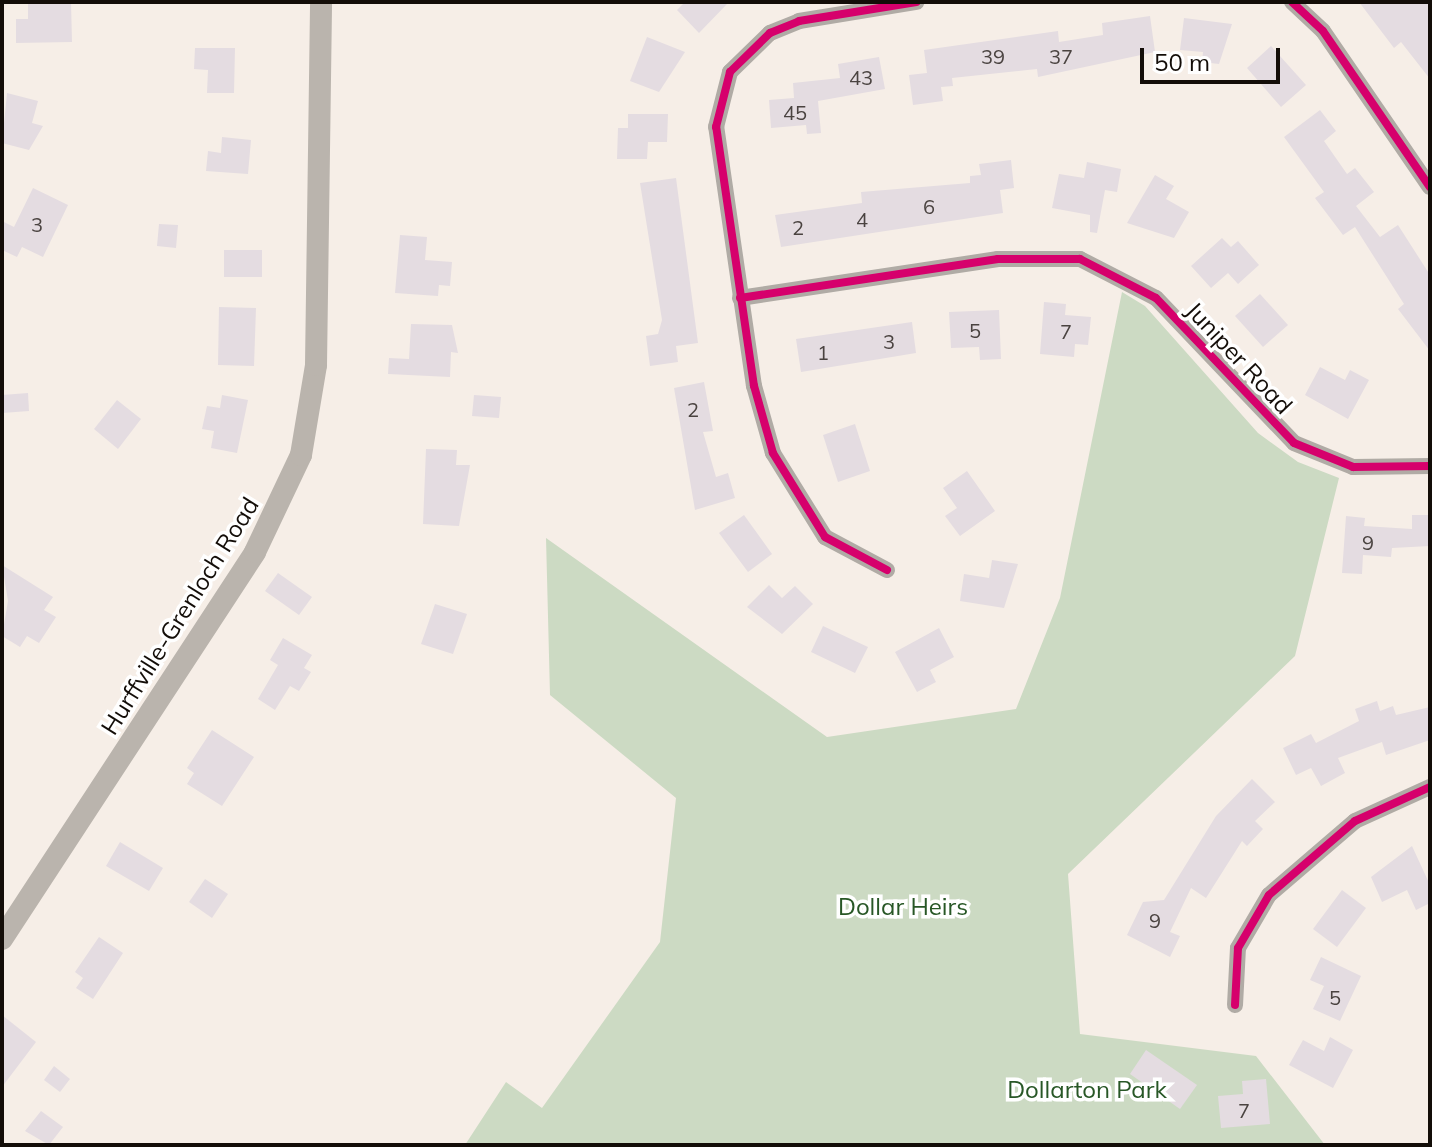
<!DOCTYPE html>
<style>
body{margin:0}
#map{position:relative;width:1432px;height:1147px;overflow:hidden;background:#f6eee7;font-family:Mulish,sans-serif}
div>[style]{position:absolute}
[style*='--x']{left:calc(var(--x)*1px);top:calc(var(--y)*1px);width:calc(var(--w)*1px);rotate:calc(var(--a)*1deg)}
.green>*{inset:0;background:#ccdac3}
.building>*{inset:0;background:#e4dce1}
.street>*{height:16px;margin:-8px;padding:0 8px;transform-origin:8px;border-radius:8px;background:#b0aba5}
.secondary>*{height:22px;margin:-11px;padding:0 11px;transform-origin:11px;border-radius:11px;background:#bab4ad}
.cycleway>*{height:8px;margin:-4px;padding:0 4px;transform-origin:4px;border-radius:4px;background:#d6006c}
span{translate:-50% -50%;white-space:nowrap;text-align:center;line-height:1.15;-webkit-text-stroke:7px #fff;paint-order:stroke}
.number-label{font-size:20px;color:#4a4340}
.number-label span{-webkit-text-stroke-width:0}
.street-label{font-size:24px;color:#130d08}
.park-label{font-size:24px;color:#285726}
.frame{position:absolute;inset:0;border:4px solid #130d08;pointer-events:none}
.scale{position:absolute;left:1140px;top:48px;width:140px;height:36px;box-sizing:border-box;border:4px solid #130d08;border-top:0;padding-left:10px;font-size:24px;line-height:28px;white-space:nowrap;color:#130d08;-webkit-text-stroke:6px #fff;paint-order:stroke}
</style>
<div id="map">
<div class="green">
<div style="clip-path:polygon(1122px 292px,1145px 306px,1258px 433px,1298px 462px,1339px 478px,1295px 656px,1068px 874px,1080px 1034px,1256px 1056px,1325px 1145px,465px 1145px,506px 1082px,542px 1108px,660px 942px,676px 798px,550px 695px,546px 538px,827px 737px,1016px 709px,1060px 598px)"></div>
</div>
<div class="building">
<div style="clip-path:polygon(28px 2px,71px 2px,72px 42px,16px 43px,16px 19px,28px 19px)"></div>
<div style="clip-path:polygon(685px 2px,729px 2px,699px 33px,677px 10px)"></div>
<div style="clip-path:polygon(1359px 2px,1430px 2px,1430px 79px,1401px 42px,1394px 48px)"></div>
<div style="clip-path:polygon(1150px 16px,1155px 52px,1038px 77px,1037px 69px,952px 78px,953px 86px,941px 87px,943px 101px,913px 105px,909px 75px,927px 73px,924px 50px,1058px 31px,1059px 42px,1103px 35px,1102px 23px)"></div>
<div style="clip-path:polygon(1184px 18px,1232px 24px,1219px 64px,1202px 62px,1203px 52px,1180px 50px)"></div>
<div style="clip-path:polygon(647px 37px,685px 52px,659px 92px,630px 81px)"></div>
<div style="clip-path:polygon(1271px 46px,1306px 85px,1281px 107px,1247px 68px)"></div>
<div style="clip-path:polygon(195px 48px,235px 48px,234px 93px,207px 93px,208px 70px,194px 69px)"></div>
<div style="clip-path:polygon(879px 57px,885px 89px,818px 101px,821px 133px,807px 134px,806px 125px,771px 128px,769px 100px,794px 98px,793px 83px,840px 78px,838px 64px)"></div>
<div style="clip-path:polygon(7px 93px,38px 101px,32px 123px,43px 126px,29px 150px,2px 143px)"></div>
<div style="clip-path:polygon(1320px 110px,1336px 131px,1324px 141px,1347px 174px,1355px 168px,1374px 192px,1356px 206px,1380px 237px,1398px 225px,1430px 275px,1430px 351px,1398px 309px,1404px 304px,1355px 227px,1343px 235px,1315px 198px,1324px 192px,1284px 137px)"></div>
<div style="clip-path:polygon(628px 114px,668px 114px,667px 142px,648px 142px,647px 159px,617px 159px,618px 128px,628px 128px)"></div>
<div style="clip-path:polygon(222px 137px,251px 140px,248px 174px,206px 171px,208px 151px,221px 153px)"></div>
<div style="clip-path:polygon(1011px 160px,1014px 188px,1000px 190px,1003px 213px,781px 247px,775px 215px,862px 203px,861px 192px,970px 183px,970px 176px,981px 175px,979px 164px)"></div>
<div style="clip-path:polygon(1087px 162px,1121px 169px,1117px 192px,1105px 190px,1097px 233px,1090px 232px,1090px 215px,1052px 208px,1059px 174px,1084px 178px)"></div>
<div style="clip-path:polygon(1155px 175px,1174px 186px,1166px 199px,1189px 212px,1174px 238px,1127px 223px)"></div>
<div style="clip-path:polygon(676px 178px,698px 343px,676px 346px,678px 362px,650px 366px,646px 336px,658px 334px,662px 320px,640px 183px)"></div>
<div style="clip-path:polygon(33px 188px,68px 205px,43px 257px,22px 247px,17px 257px,2px 250px,2px 221px,14px 227px)"></div>
<div style="clip-path:polygon(159px 224px,178px 225px,176px 248px,157px 246px)"></div>
<div style="clip-path:polygon(400px 235px,427px 237px,425px 260px,452px 262px,450px 286px,439px 285px,438px 296px,395px 293px)"></div>
<div style="clip-path:polygon(1222px 238px,1231px 247px,1238px 241px,1259px 265px,1238px 284px,1228px 273px,1211px 288px,1191px 266px)"></div>
<div style="clip-path:polygon(224px 250px,262px 250px,262px 277px,224px 277px)"></div>
<div style="clip-path:polygon(1260px 294px,1288px 325px,1263px 347px,1235px 316px)"></div>
<div style="clip-path:polygon(1044px 302px,1066px 304px,1065px 315px,1091px 317px,1088px 345px,1075px 344px,1074px 357px,1040px 354px)"></div>
<div style="clip-path:polygon(219px 307px,256px 308px,254px 366px,218px 365px)"></div>
<div style="clip-path:polygon(999px 310px,1001px 359px,980px 360px,979px 347px,951px 348px,949px 312px)"></div>
<div style="clip-path:polygon(912px 322px,916px 353px,801px 372px,796px 339px)"></div>
<div style="clip-path:polygon(411px 324px,452px 325px,458px 353px,451px 352px,450px 377px,388px 374px,389px 358px,409px 359px)"></div>
<div style="clip-path:polygon(1320px 367px,1345px 380px,1350px 370px,1369px 380px,1348px 419px,1305px 395px)"></div>
<div style="clip-path:polygon(704px 382px,713px 431px,703px 432px,716px 477px,728px 473px,735px 498px,695px 510px,674px 388px)"></div>
<div style="clip-path:polygon(28px 393px,29px 411px,2px 413px,2px 395px)"></div>
<div style="clip-path:polygon(222px 395px,248px 400px,237px 453px,211px 448px,214px 431px,202px 429px,207px 406px,220px 408px)"></div>
<div style="clip-path:polygon(474px 395px,501px 397px,499px 418px,472px 416px)"></div>
<div style="clip-path:polygon(117px 400px,141px 419px,118px 449px,94px 429px)"></div>
<div style="clip-path:polygon(855px 424px,870px 471px,838px 482px,823px 435px)"></div>
<div style="clip-path:polygon(426px 449px,457px 450px,456px 465px,470px 465px,459px 526px,423px 524px)"></div>
<div style="clip-path:polygon(967px 471px,995px 511px,960px 536px,945px 516px,957px 508px,943px 488px)"></div>
<div style="clip-path:polygon(744px 515px,772px 554px,748px 572px,719px 533px)"></div>
<div style="clip-path:polygon(1412px 515px,1430px 515px,1430px 546px,1392px 548px,1391px 557px,1363px 555px,1362px 574px,1342px 573px,1346px 516px,1365px 518px,1364px 526px,1412px 529px)"></div>
<div style="clip-path:polygon(992px 560px,1018px 564px,1004px 608px,960px 601px,964px 574px,989px 578px)"></div>
<div style="clip-path:polygon(2px 565px,53px 597px,44px 610px,56px 617px,39px 643px,27px 636px,20px 647px,2px 636px,8px 601px)"></div>
<div style="clip-path:polygon(278px 573px,312px 597px,299px 615px,265px 591px)"></div>
<div style="clip-path:polygon(769px 585px,782px 598px,795px 586px,813px 604px,782px 634px,747px 607px)"></div>
<div style="clip-path:polygon(435px 604px,467px 614px,453px 654px,421px 644px)"></div>
<div style="clip-path:polygon(823px 626px,868px 647px,855px 673px,811px 652px)"></div>
<div style="clip-path:polygon(939px 628px,954px 657px,930px 670px,936px 682px,917px 692px,895px 652px)"></div>
<div style="clip-path:polygon(283px 638px,312px 655px,304px 668px,311px 672px,299px 691px,290px 686px,275px 710px,258px 699px,278px 665px,270px 660px)"></div>
<div style="clip-path:polygon(1377px 701px,1380px 711px,1393px 706px,1396px 715px,1430px 707px,1430px 740px,1386px 755px,1382px 742px,1338px 758px,1345px 773px,1321px 786px,1311px 768px,1296px 775px,1283px 748px,1311px 734px,1316px 743px,1359px 721px,1355px 709px)"></div>
<div style="clip-path:polygon(212px 730px,254px 757px,222px 806px,187px 784px,194px 773px,187px 768px)"></div>
<div style="clip-path:polygon(1252px 779px,1275px 802px,1255px 821px,1263px 829px,1247px 846px,1242px 841px,1206px 898px,1191px 888px,1170px 932px,1180px 936px,1170px 957px,1127px 935px,1143px 902px,1164px 900px,1216px 816px)"></div>
<div style="clip-path:polygon(120px 842px,163px 868px,149px 891px,106px 866px)"></div>
<div style="clip-path:polygon(1412px 846px,1430px 885px,1430px 903px,1416px 910px,1407px 890px,1382px 902px,1371px 877px)"></div>
<div style="clip-path:polygon(205px 879px,228px 894px,212px 918px,189px 902px)"></div>
<div style="clip-path:polygon(1342px 890px,1366px 908px,1337px 947px,1313px 929px)"></div>
<div style="clip-path:polygon(99px 937px,123px 953px,93px 999px,76px 988px,83px 978px,75px 972px)"></div>
<div style="clip-path:polygon(1321px 957px,1361px 976px,1340px 1021px,1313px 1009px,1324px 986px,1310px 980px)"></div>
<div style="clip-path:polygon(2px 1015px,36px 1042px,2px 1087px)"></div>
<div style="clip-path:polygon(1330px 1037px,1353px 1050px,1333px 1088px,1289px 1065px,1303px 1040px,1324px 1051px)"></div>
<div style="clip-path:polygon(1146px 1050px,1197px 1085px,1180px 1109px,1130px 1074px)"></div>
<div style="clip-path:polygon(54px 1066px,70px 1079px,60px 1092px,44px 1080px)"></div>
<div style="clip-path:polygon(1266px 1079px,1270px 1124px,1221px 1128px,1218px 1096px,1243px 1094px,1242px 1081px)"></div>
<div style="clip-path:polygon(41px 1111px,63px 1127px,49px 1145px,25px 1131px)"></div>
</div>
<div class="street">
<div style="--x:1292;--y:2;--w:42;--a:43.1"></div>
<div style="--x:1323;--y:31;--w:189;--a:55.6"></div>
<div style="--x:740;--y:298;--w:261;--a:-8.6"></div>
<div style="--x:998;--y:259;--w:82;--a:0"></div>
<div style="--x:1080;--y:259;--w:85;--a:27.2"></div>
<div style="--x:1156;--y:298;--w:200;--a:46.4"></div>
<div style="--x:1294;--y:443;--w:64;--a:22.1"></div>
<div style="--x:1353;--y:467;--w:77;--a:-0.7"></div>
<div style="--x:887;--y:570;--w:70;--a:-152"></div>
<div style="--x:825;--y:537;--w:99;--a:-121.8"></div>
<div style="--x:773;--y:453;--w:70;--a:-105.8"></div>
<div style="--x:754;--y:386;--w:262;--a:-98.3"></div>
<div style="--x:716;--y:127;--w:57;--a:-75.7"></div>
<div style="--x:730;--y:72;--w:56;--a:-44.3"></div>
<div style="--x:770;--y:33;--w:31;--a:-22"></div>
<div style="--x:799;--y:21;--w:119;--a:-9.2"></div>
<div style="--x:1235;--y:1005;--w:57;--a:-87"></div>
<div style="--x:1238;--y:948;--w:61;--a:-59.7"></div>
<div style="--x:1269;--y:895;--w:113;--a:-40.7"></div>
<div style="--x:1355;--y:821;--w:82;--a:-24.4"></div>
</div>
<div class="secondary">
<div style="--x:2;--y:939;--w:462;--a:-56.8"></div>
<div style="--x:255;--y:552;--w:107;--a:-64.6"></div>
<div style="--x:301;--y:455;--w:91;--a:-80.5"></div>
<div style="--x:316;--y:365;--w:363;--a:-89.2"></div>
</div>
<div class="cycleway">
<div style="--x:1292;--y:2;--w:42;--a:43.1"></div>
<div style="--x:1323;--y:31;--w:189;--a:55.6"></div>
<div style="--x:740;--y:298;--w:261;--a:-8.6"></div>
<div style="--x:998;--y:259;--w:82;--a:0"></div>
<div style="--x:1080;--y:259;--w:85;--a:27.2"></div>
<div style="--x:1156;--y:298;--w:200;--a:46.4"></div>
<div style="--x:1294;--y:443;--w:64;--a:22.1"></div>
<div style="--x:1353;--y:467;--w:77;--a:-0.7"></div>
<div style="--x:887;--y:570;--w:70;--a:-152"></div>
<div style="--x:825;--y:537;--w:99;--a:-121.8"></div>
<div style="--x:773;--y:453;--w:70;--a:-105.8"></div>
<div style="--x:754;--y:386;--w:262;--a:-98.3"></div>
<div style="--x:716;--y:127;--w:57;--a:-75.7"></div>
<div style="--x:730;--y:72;--w:56;--a:-44.3"></div>
<div style="--x:770;--y:33;--w:31;--a:-22"></div>
<div style="--x:799;--y:21;--w:119;--a:-9.2"></div>
<div style="--x:1235;--y:1005;--w:57;--a:-87"></div>
<div style="--x:1238;--y:948;--w:61;--a:-59.7"></div>
<div style="--x:1269;--y:895;--w:113;--a:-40.7"></div>
<div style="--x:1355;--y:821;--w:82;--a:-24.4"></div>
</div>
<div class="number-label">
<span style="left:993px;top:56px">39</span>
<span style="left:1061px;top:56px">37</span>
<span style="left:861px;top:77px">43</span>
<span style="left:795px;top:112px">45</span>
<span style="left:929px;top:206px">6</span>
<span style="left:862px;top:219px">4</span>
<span style="left:37px;top:224px">3</span>
<span style="left:798px;top:227px">2</span>
<span style="left:975px;top:330px">5</span>
<span style="left:1066px;top:331px">7</span>
<span style="left:889px;top:341px">3</span>
<span style="left:823px;top:352px">1</span>
<span style="left:693px;top:409px">2</span>
<span style="left:1368px;top:542px">9</span>
<span style="left:1155px;top:920px">9</span>
<span style="left:1335px;top:997px">5</span>
<span style="left:1244px;top:1110px">7</span>
</div>
<div class="street-label">
<span style="left:1239px;top:358px;rotate:47deg">Juniper Road</span>
<span style="left:180px;top:616px;rotate:-58deg">Hurffville-Grenloch Road</span>
</div>
<div class="park-label">
<span style="left:903px;top:907px">Dollar Heirs</span>
<span style="left:1087px;top:1090px">Dollarton Park</span>
</div>
<div class="frame"></div>
<div class="scale">50 m</div>
</div>
